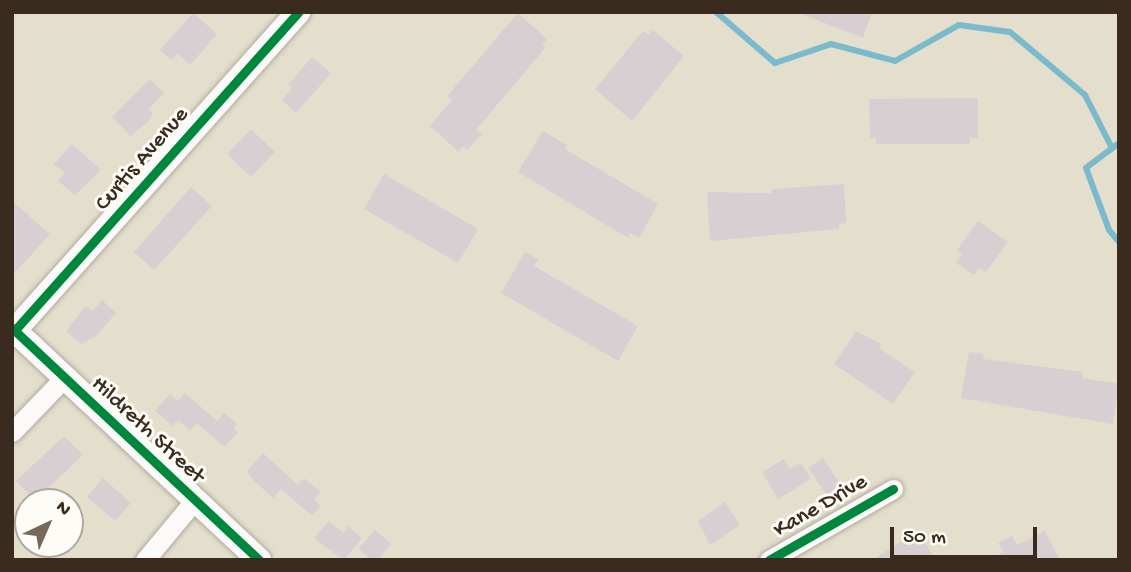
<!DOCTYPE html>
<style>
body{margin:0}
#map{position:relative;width:1131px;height:572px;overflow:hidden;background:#e4decd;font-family:"Gochi Hand",sans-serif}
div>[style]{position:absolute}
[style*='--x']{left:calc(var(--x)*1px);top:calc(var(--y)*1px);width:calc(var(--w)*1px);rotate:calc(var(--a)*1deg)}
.stream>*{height:6px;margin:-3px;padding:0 3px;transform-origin:3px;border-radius:3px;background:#7bb9cc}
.building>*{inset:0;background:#d8cfd2}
.roads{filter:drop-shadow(0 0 2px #b1aca0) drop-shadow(0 0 2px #b1aca0)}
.minor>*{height:19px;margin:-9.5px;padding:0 9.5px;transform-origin:9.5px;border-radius:9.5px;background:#fbfaf8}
.tertiary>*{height:24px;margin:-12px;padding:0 12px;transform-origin:12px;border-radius:12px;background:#fbfaf8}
.cycleway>*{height:9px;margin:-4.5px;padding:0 4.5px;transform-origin:4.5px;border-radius:4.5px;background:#00873e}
span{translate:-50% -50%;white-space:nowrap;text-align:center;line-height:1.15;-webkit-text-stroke:6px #fdfcf7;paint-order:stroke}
.street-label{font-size:23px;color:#3b2a1e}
.frame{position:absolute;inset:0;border:14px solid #3b2a1e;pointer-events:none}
.north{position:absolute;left:14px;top:488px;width:70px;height:70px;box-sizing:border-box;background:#fdfcf7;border:2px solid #afa8a0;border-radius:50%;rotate:44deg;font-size:19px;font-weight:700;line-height:28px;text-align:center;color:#3b2a1e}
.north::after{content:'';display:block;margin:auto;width:24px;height:32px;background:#76695b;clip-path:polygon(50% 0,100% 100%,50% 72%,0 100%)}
.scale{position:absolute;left:890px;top:527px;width:147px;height:32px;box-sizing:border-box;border:4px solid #3b2a1e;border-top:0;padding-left:9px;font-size:21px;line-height:24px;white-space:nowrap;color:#3b2a1e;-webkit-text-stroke:5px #fdfcf7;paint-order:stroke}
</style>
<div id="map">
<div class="stream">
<div style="--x:716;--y:12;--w:78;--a:40.8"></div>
<div style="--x:775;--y:63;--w:59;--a:-18.7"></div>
<div style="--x:831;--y:44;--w:66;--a:14.9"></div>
<div style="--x:895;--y:61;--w:73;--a:-29.4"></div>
<div style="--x:959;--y:25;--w:51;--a:7.8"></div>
<div style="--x:1010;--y:32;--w:98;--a:40"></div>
<div style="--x:1085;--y:95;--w:59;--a:63"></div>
<div style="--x:1119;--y:143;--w:41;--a:142.9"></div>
<div style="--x:1086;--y:168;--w:66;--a:69.6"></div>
<div style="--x:1109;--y:230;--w:16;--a:50"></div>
</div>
<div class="building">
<div style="clip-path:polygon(797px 12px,872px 12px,863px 38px)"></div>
<div style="clip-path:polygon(193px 13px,217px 34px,190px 65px,177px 54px,172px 60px,160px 50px)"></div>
<div style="clip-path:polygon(518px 13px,547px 39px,542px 45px,545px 48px,476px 130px,482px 134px,467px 150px,463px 146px,459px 152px,430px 126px,452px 100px,447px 96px)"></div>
<div style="clip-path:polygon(653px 30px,684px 56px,632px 121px,595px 89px,643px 31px,648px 35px)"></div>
<div style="clip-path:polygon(312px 57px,331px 73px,296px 113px,282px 100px,292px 88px,288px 85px)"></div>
<div style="clip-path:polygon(150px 79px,164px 93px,149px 109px,153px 113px,148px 122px,131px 136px,112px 117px)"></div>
<div style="clip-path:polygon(978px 98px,978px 138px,970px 138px,970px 144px,876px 144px,876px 138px,870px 138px,869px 99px)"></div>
<div style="clip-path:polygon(251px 129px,275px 152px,251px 177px,227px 154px)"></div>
<div style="clip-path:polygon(543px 131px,567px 145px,565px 149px,658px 204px,639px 238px,630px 233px,628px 238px,518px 172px)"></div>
<div style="clip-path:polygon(72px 144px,101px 170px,75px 195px,58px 181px,65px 173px,54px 164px)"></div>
<div style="clip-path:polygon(384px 174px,478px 229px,458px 263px,364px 209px)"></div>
<div style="clip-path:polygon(844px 184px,846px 223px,839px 224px,839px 229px,710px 241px,707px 192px,772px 193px,772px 189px)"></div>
<div style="clip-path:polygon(191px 187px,212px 206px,154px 270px,134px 252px)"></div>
<div style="clip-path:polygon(12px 201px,50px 234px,12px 276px)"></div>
<div style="clip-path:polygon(978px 221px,1008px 242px,986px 272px,979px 268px,974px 275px,956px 263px,962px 254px,957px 250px)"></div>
<div style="clip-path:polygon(525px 252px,538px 259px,534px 266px,638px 326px,618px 361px,501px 293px)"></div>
<div style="clip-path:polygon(102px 300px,116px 313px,96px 336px,81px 344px,67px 332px,69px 327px,86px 306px,92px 311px)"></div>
<div style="clip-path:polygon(856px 331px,882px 344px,879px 348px,915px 372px,893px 404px,834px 364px)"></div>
<div style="clip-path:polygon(969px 352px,984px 354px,983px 359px,1083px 372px,1082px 378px,1119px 384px,1113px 424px,961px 398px)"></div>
<div style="clip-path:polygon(185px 393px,217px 421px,224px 413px,237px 424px,233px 428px,238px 432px,224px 447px,197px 423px,190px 431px,178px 420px,173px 426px,155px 411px,170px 394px,178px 401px)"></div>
<div style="clip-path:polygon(64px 436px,83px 455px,35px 500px,16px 481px)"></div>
<div style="clip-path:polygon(263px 453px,298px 485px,304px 478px,321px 492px,314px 499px,321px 506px,312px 516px,281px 489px,273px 498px,253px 480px,247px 471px)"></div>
<div style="clip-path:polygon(823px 458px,842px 487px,828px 497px,808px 468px)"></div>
<div style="clip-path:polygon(784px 459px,790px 469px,801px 463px,811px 479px,778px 499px,762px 472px)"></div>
<div style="clip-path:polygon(103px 478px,131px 503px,115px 521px,87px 497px)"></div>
<div style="clip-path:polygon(725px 502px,740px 525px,710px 545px,698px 521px)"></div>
<div style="clip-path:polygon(329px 521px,343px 533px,348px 526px,362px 538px,344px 560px,314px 538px)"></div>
<div style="clip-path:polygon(375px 530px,391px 544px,378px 560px,371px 560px,358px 549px)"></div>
<div style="clip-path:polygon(917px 531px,932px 554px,924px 560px,873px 560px)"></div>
<div style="clip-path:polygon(1045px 531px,1060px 560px,988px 560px,1003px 552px,998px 543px,1012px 536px,1017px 545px)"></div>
</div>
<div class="roads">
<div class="minor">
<div style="--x:12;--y:432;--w:74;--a:-46.1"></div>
<div style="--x:145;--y:560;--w:77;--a:-50.3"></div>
<div style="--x:769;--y:560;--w:143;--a:-29.8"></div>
</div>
<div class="tertiary">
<div style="--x:12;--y:328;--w:339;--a:43.2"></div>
<div style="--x:15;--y:330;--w:426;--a:-48.3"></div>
</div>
</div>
<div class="cycleway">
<div style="--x:12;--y:328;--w:339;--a:43.2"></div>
<div style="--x:15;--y:330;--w:426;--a:-48.3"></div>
<div style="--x:769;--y:560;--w:143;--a:-29.8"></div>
</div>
<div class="street-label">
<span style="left:143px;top:160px;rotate:-49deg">Curtis Avenue</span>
<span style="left:147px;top:431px;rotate:43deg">Hildreth Street</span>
<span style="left:821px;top:507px;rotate:-30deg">Kane Drive</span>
</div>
<div class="frame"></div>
<div class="north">N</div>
<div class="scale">50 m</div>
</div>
